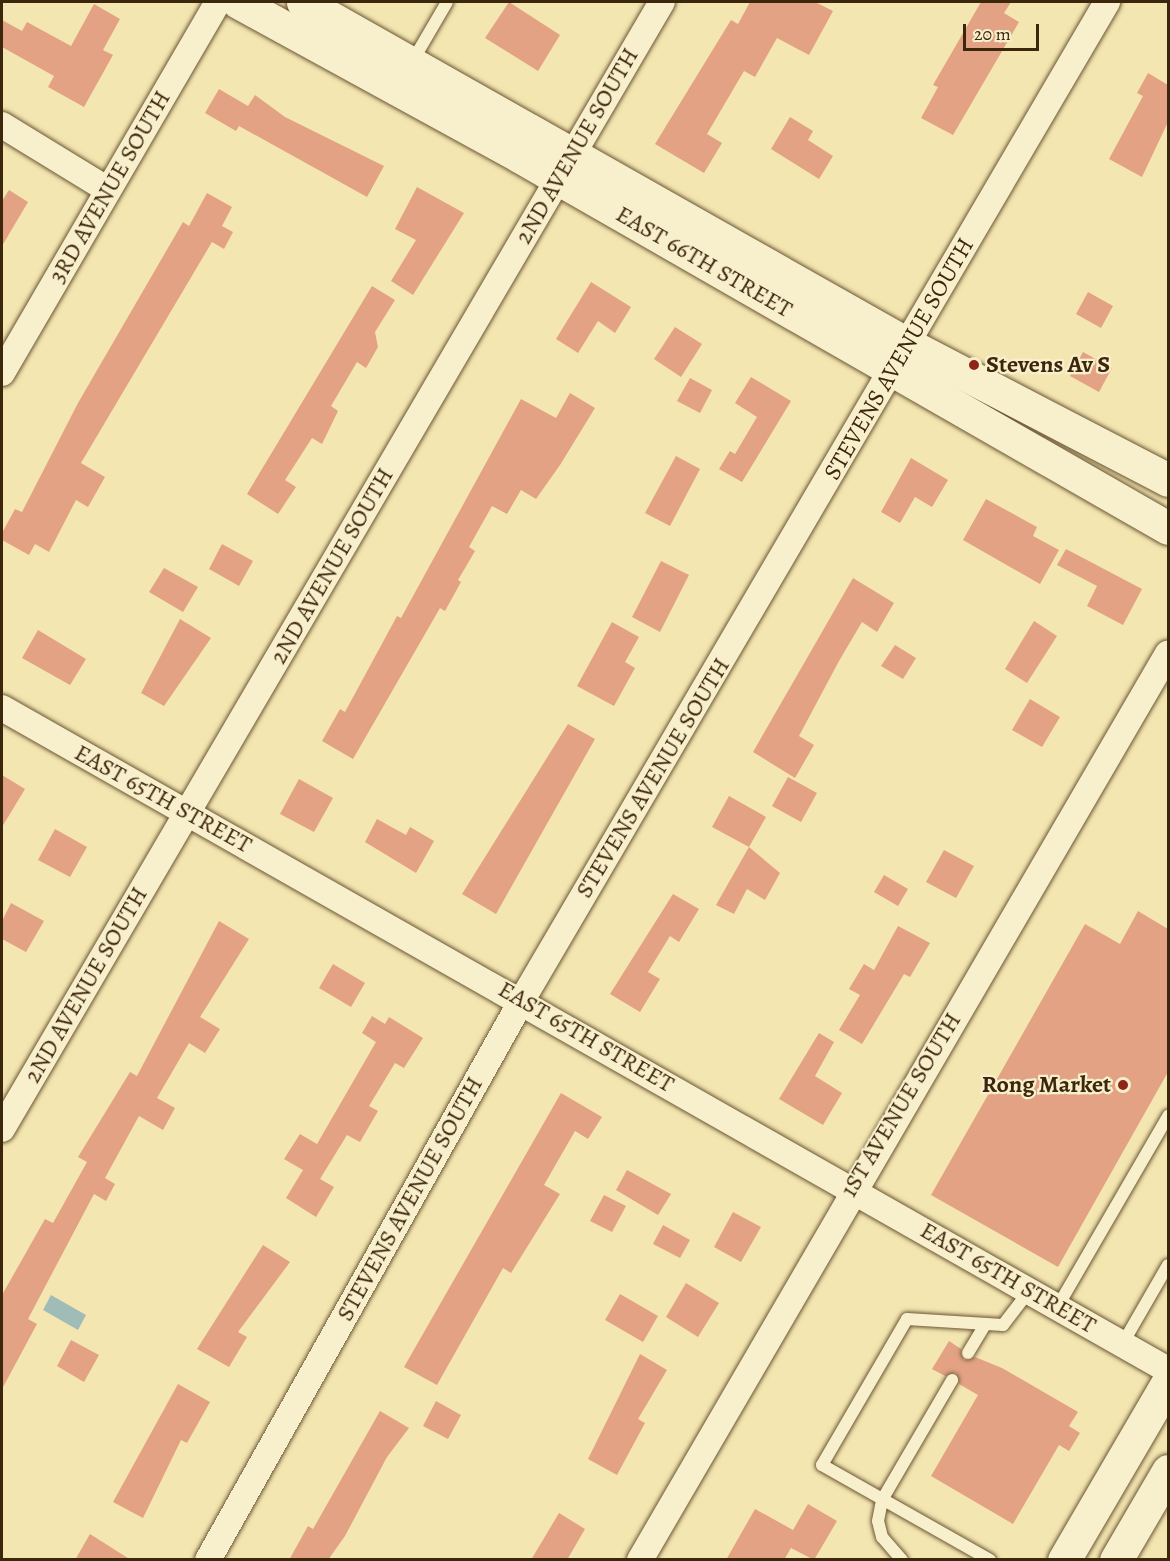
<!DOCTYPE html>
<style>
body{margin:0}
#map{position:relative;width:1170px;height:1561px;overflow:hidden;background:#f4e6b1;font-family:Alegreya,serif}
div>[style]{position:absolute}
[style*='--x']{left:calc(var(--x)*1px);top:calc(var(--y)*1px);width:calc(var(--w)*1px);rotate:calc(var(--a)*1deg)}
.water>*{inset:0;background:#9fbdb6}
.building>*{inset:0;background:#e3a284}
.roads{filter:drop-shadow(0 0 2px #6b5735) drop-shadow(0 0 2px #6b5735)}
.service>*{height:12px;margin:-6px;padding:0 6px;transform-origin:6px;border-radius:6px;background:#f8efcc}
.minor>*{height:26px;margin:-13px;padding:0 13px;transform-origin:13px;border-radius:13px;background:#f8efcc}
.secondary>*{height:33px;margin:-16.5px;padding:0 16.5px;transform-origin:16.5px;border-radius:16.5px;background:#f8efcc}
.dots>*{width:16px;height:16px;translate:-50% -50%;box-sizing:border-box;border:3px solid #f8efcc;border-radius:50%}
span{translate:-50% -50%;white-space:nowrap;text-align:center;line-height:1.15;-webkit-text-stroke:4.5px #f8efcc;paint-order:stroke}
.street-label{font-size:24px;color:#3d270c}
.poi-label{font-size:24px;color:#3d270c;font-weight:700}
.left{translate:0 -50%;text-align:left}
.right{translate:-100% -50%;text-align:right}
.frame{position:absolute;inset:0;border:3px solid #3d270c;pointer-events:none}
.scale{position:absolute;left:963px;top:24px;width:76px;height:27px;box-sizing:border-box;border:3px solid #3d270c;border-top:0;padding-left:8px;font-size:18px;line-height:21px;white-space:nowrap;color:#3d270c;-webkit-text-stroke:4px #f8efcc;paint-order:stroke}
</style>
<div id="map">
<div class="water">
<div style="clip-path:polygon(51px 1295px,86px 1315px,78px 1330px,43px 1310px)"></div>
</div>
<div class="building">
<div style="clip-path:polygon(509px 2px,560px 35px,538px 71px,485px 38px)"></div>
<div style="clip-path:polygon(750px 2px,815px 2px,833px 11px,809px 55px,777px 38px,755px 77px,744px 71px,707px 134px,722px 143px,704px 173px,655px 144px,731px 20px,738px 24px)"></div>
<div style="clip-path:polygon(981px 2px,1011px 2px,1004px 13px,1019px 22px,953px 135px,921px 118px,938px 87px,933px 85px)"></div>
<div style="clip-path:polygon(94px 4px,120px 19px,103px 50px,113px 55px,84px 107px,48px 87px,54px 76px,2px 47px,2px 20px,22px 31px,27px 22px,71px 46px)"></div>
<div style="clip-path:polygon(1148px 73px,1168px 85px,1168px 122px,1142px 177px,1109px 159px,1143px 96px,1137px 93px)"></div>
<div style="clip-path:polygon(219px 89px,248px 106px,255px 95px,285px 117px,384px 166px,367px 197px,239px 126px,236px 131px,205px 113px)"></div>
<div style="clip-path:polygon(790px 117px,813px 131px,808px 140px,833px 156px,819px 179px,771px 149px)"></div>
<div style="clip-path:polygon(417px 187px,464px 213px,413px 295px,391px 281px,416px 240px,395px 229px)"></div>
<div style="clip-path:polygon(9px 190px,28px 202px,2px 246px,2px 201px)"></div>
<div style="clip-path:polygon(207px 193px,232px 207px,222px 226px,233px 232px,224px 249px,212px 242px,81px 463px,105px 477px,88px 507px,76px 500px,49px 552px,35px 544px,29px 555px,2px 540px,2px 533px,15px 509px,22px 512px,78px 403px,183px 222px,189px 226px)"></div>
<div style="clip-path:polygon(591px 282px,631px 307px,615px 333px,598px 321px,578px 353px,556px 339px)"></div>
<div style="clip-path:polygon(372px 286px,395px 300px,375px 332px,378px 347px,366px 368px,357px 362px,331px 406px,338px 411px,322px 444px,312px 438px,285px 480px,296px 487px,278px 514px,247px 494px)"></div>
<div style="clip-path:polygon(1088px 292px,1113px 306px,1101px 328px,1076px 314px)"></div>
<div style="clip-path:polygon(675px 327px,702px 344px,681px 377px,654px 359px)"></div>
<div style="clip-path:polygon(1083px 352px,1112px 368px,1099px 392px,1070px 376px)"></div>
<div style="clip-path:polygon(751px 377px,791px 401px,742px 482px,719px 469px,730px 451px,735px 454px,757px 417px,735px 403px)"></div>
<div style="clip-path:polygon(690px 378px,712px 390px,700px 413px,677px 401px)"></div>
<div style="clip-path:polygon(570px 393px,595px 408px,560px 465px,536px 499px,521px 490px,507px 514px,492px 506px,469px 547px,475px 551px,458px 580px,461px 582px,445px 611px,440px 608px,353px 759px,322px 741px,340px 709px,345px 712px,397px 616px,401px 618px,521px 399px,556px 418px)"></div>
<div style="clip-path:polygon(676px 456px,700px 469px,670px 526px,645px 513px)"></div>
<div style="clip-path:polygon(911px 458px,948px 480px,932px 507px,915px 497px,900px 523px,881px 512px)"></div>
<div style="clip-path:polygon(986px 499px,1037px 527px,1033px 536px,1059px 550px,1040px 584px,963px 540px)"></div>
<div style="clip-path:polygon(222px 544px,253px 561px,239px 586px,209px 569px)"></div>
<div style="clip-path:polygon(1066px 549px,1142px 589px,1123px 625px,1087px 606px,1097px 586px,1057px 565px)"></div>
<div style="clip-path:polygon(661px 561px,689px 575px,660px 632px,632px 617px)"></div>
<div style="clip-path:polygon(164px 568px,198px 587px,183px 612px,149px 592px)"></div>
<div style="clip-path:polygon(853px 578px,894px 603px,877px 632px,862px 622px,839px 661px,799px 736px,814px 745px,795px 778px,753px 752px)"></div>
<div style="clip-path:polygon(180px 619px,211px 638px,164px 706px,141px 693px)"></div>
<div style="clip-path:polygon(1034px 621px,1057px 636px,1027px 683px,1005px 669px)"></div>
<div style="clip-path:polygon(612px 622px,639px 637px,625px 662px,635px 668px,614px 706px,577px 686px)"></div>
<div style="clip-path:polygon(38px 630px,86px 659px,70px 685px,22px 658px)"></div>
<div style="clip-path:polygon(895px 645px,916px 658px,903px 679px,881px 666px)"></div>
<div style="clip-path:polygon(1030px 699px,1060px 717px,1042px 747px,1012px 730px)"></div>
<div style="clip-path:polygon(568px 724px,595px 739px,496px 914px,462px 894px)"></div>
<div style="clip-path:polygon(2px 775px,25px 789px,2px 827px)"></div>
<div style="clip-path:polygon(788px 777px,817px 793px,801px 822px,772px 806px)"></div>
<div style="clip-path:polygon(299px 779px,333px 798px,314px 832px,280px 814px)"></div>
<div style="clip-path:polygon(729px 796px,766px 817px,749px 847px,780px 873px,765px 900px,747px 889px,734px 914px,716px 905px,749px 847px,712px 827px)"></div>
<div style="clip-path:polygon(377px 819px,406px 835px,410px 827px,434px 841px,416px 873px,365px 842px)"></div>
<div style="clip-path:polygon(55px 829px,87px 847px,70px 877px,38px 860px)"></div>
<div style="clip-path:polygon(944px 850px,974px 866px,956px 898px,926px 882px)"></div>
<div style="clip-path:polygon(884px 875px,908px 889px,898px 906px,874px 892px)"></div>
<div style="clip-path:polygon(673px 894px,699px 909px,679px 942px,670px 936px,648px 972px,660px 979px,640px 1012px,610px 994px)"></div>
<div style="clip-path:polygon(11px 903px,44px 921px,26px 952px,2px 939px,2px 921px)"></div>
<div style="clip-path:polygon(1138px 911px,1168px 929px,1168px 1072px,1058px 1267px,931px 1195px,1085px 924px,1120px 944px)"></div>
<div style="clip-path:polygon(219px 921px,249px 939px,200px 1017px,220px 1029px,205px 1053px,189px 1043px,157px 1098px,175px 1108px,163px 1130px,139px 1116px,105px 1178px,115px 1184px,106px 1201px,94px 1194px,28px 1319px,37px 1324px,2px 1389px,2px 1295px,45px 1219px,53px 1223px,87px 1162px,78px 1157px,130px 1072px,137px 1076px)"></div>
<div style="clip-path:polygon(898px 926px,930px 943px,910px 977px,904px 974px,862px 1044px,839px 1030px,860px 995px,849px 989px,864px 964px,874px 970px)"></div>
<div style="clip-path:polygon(333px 964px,365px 983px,351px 1007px,319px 988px)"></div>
<div style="clip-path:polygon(372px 1016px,385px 1024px,389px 1017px,423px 1038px,404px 1068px,395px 1063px,369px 1106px,378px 1111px,360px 1142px,347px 1135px,320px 1179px,334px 1187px,316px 1217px,286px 1198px,303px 1170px,284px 1159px,300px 1134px,317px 1144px,376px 1042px,362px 1033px)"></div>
<div style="clip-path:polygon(819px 1033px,834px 1042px,815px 1076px,842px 1093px,823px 1125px,779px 1099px)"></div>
<div style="clip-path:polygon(561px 1093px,602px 1117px,588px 1139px,575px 1131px,544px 1185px,560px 1194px,511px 1273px,503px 1268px,437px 1385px,404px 1367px)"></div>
<div style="clip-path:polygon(627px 1170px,671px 1194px,658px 1215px,616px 1190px)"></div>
<div style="clip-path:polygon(604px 1195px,626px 1206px,612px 1232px,590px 1221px)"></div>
<div style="clip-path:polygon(733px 1212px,761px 1227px,741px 1262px,714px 1247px)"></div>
<div style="clip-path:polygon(663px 1225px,690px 1240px,680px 1258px,653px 1244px)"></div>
<div style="clip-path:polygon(263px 1245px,290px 1262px,238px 1332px,247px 1337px,229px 1367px,197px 1349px)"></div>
<div style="clip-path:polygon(686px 1283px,719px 1303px,698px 1337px,666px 1317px)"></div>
<div style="clip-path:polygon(620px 1294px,658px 1316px,643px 1342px,605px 1320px)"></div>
<div style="clip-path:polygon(71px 1340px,99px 1355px,84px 1382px,57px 1366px)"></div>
<div style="clip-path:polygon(949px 1341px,961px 1349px,964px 1360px,975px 1357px,1002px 1368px,1078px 1412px,1069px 1426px,1080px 1433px,1069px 1451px,1059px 1445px,1013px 1524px,931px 1476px,978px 1395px,959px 1384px,956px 1373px,945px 1376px,932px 1369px)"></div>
<div style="clip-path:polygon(640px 1354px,667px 1370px,638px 1419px,645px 1423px,617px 1475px,588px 1459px)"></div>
<div style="clip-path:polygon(178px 1384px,210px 1402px,187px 1443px,181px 1440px,143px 1518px,113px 1502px)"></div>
<div style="clip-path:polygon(436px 1401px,461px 1415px,448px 1439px,423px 1426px)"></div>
<div style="clip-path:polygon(380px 1411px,409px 1428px,387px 1457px,345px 1536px,328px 1560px,289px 1560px,308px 1526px,313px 1529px)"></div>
<div style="clip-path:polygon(808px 1504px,837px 1521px,814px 1560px,791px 1548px,784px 1560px,726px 1560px,755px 1509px,793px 1530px)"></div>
<div style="clip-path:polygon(559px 1513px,585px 1529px,567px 1560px,531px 1560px)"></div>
<div style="clip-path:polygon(90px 1534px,131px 1560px,75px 1560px)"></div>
</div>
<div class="roads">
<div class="service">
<div style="--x:412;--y:62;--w:69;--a:-59.7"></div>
<div style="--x:1058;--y:1306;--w:220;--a:-59.9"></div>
<div style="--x:1123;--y:1343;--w:90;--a:-60"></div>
<div style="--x:968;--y:1353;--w:31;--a:-59"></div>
<div style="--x:902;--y:1560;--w:30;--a:-131"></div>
<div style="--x:882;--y:1537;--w:16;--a:-104"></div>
<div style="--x:878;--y:1521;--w:21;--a:-79"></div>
<div style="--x:882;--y:1500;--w:139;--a:-59.7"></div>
<div style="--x:990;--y:1560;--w:193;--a:-150.5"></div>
<div style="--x:822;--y:1465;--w:169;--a:-59.8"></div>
<div style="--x:907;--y:1319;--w:96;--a:3.6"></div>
<div style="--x:1003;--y:1325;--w:44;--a:-52.4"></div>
</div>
<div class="minor">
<div style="--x:2;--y:125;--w:124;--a:31.5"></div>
<div style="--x:2;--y:373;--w:429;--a:-59.8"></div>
<div style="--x:2;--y:708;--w:1341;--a:29.59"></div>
<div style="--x:2;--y:1129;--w:1306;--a:-59.65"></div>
<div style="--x:208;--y:1560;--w:642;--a:-60.72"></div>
<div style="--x:522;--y:1000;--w:1157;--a:-59.62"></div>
<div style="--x:640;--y:1560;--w:1049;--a:-59.79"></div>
</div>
<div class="secondary">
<div style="--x:238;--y:2;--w:320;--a:28.7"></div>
<div style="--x:519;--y:156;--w:748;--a:29.82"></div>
<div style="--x:303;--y:2;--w:694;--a:29.52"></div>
<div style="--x:907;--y:344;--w:294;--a:27.5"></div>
<div style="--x:1064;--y:1560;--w:206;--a:-59.7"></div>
<div style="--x:1116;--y:1560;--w:103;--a:-59.7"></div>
</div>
</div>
<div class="dots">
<div style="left:974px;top:365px;background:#8f2418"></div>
<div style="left:1123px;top:1085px;background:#8f2418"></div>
</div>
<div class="street-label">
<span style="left:577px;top:146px;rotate:-60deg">2ND AVENUE SOUTH</span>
<span style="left:110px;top:187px;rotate:-60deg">3RD AVENUE SOUTH</span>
<span style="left:704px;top:262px;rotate:30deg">EAST 66TH STREET</span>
<span style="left:899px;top:359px;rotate:-60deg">STEVENS AVENUE SOUTH</span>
<span style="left:332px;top:566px;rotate:-60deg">2ND AVENUE SOUTH</span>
<span style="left:653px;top:778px;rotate:-59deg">STEVENS AVENUE SOUTH</span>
<span style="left:163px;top:799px;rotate:29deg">EAST 65TH STREET</span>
<span style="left:86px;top:985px;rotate:-60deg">2ND AVENUE SOUTH</span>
<span style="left:586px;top:1037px;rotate:30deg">EAST 65TH STREET</span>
<span style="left:901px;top:1105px;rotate:-59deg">1ST AVENUE SOUTH</span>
<span style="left:410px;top:1199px;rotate:-61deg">STEVENS AVENUE SOUTH</span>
<span style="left:1008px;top:1278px;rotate:30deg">EAST 65TH STREET</span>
</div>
<div class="poi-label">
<span class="left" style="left:986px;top:365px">Stevens Av S</span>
<span class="right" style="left:1111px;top:1085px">Rong Market</span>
</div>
<div class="frame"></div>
<div class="scale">20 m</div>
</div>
